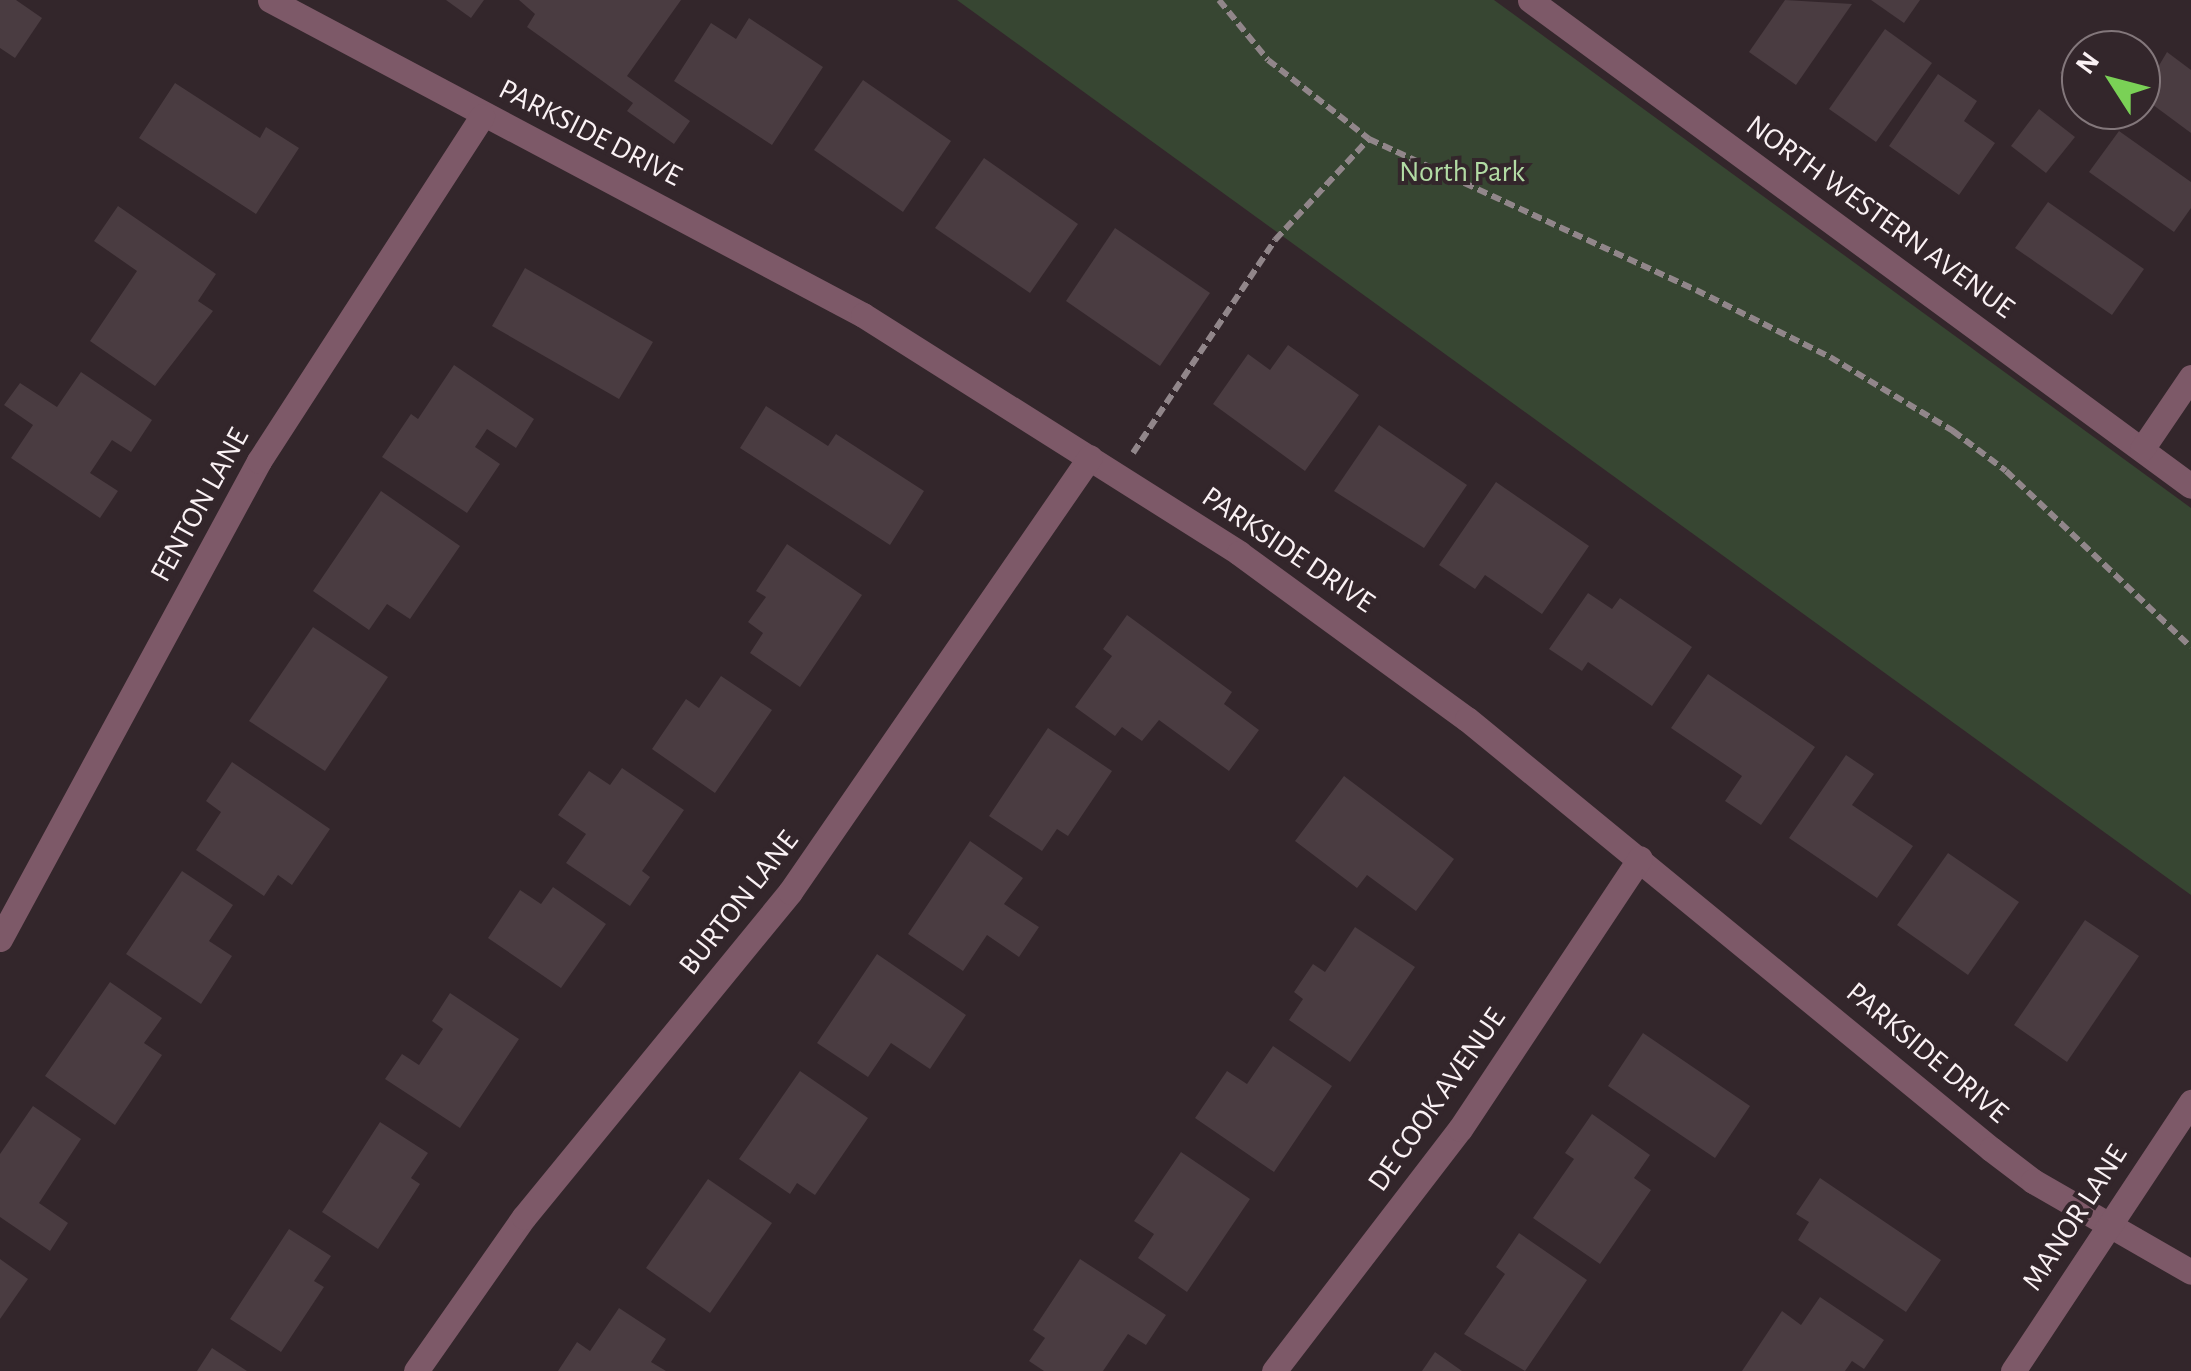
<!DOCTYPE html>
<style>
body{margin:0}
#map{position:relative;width:2191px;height:1371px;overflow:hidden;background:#33262b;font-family:"Alegreya Sans",sans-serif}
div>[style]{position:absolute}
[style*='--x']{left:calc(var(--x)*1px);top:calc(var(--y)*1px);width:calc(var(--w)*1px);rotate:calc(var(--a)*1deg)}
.green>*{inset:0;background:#374632}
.building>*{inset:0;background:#4a3c41}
.path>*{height:6px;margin-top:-3px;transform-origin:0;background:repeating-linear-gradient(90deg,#91868a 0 10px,transparent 0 15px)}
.minor>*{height:25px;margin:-12.5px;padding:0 12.5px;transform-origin:12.5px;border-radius:12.5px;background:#7d5968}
span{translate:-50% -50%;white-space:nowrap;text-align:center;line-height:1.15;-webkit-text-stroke:8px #33262b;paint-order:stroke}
.street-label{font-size:30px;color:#faf1f4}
.park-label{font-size:30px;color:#b2dba4}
.north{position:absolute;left:2061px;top:30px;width:100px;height:100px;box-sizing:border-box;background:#33262b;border:2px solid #83777b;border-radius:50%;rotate:306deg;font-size:28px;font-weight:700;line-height:40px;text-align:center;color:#faf1f4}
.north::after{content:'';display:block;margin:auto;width:35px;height:45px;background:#7ad156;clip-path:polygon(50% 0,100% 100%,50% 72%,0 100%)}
</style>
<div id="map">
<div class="green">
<div style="clip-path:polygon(957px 0,1494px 0,2191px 508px,2191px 895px)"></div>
</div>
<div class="building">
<div style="clip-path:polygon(0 0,16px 0,42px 18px,15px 58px,0 48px)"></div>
<div style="clip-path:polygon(446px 0,484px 0,471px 18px)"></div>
<div style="clip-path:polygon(519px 0,681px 0,627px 76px,690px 121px,674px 144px,627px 111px,633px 103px,527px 27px,535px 14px)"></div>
<div style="clip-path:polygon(1785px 0,1852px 4px,1796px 85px,1749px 52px)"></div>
<div style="clip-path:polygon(1871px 0,1920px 0,1904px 23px)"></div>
<div style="clip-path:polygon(749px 18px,823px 67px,772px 145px,674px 81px,711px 23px,736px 39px)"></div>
<div style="clip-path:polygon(1885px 29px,1932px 63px,1876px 142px,1829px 109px)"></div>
<div style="clip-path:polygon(2083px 39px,2099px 50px,2081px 50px,2081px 88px,2060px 73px)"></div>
<div style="clip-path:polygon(2167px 52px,2191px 70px,2191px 133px,2141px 96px)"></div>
<div style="clip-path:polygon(1938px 74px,1977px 101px,1964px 121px,1995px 143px,1959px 195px,1889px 146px)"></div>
<div style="clip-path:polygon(863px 80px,951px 141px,903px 212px,814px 150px)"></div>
<div style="clip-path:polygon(175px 83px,260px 138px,266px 127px,299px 148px,256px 214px,139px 138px)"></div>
<div style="clip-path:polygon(2039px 109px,2075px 137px,2046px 173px,2011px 146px)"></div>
<div style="clip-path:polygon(2119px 131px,2191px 182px,2191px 208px,2174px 232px,2089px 172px)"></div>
<div style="clip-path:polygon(984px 158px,1078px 224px,1030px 293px,935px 228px)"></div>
<div style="clip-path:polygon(2048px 202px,2144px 269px,2112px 315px,2015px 248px)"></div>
<div style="clip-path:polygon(118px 206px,216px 274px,198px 301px,213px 311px,155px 386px,90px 341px,137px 271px,94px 241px)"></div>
<div style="clip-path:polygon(1115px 228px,1210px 293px,1160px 366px,1066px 301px)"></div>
<div style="clip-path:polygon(525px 268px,653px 342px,619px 399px,492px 326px)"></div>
<div style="clip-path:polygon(1288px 345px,1359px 395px,1305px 471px,1213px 404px,1248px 354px,1270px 370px)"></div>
<div style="clip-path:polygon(454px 365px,534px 419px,516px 448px,487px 429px,475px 447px,500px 464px,467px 513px,382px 457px,411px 414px,418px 419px)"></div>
<div style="clip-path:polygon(81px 372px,152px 420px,131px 452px,112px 440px,90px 473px,118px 491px,100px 518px,11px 458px,33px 425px,4px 405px,20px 383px,57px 407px)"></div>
<div style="clip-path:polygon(766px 406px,828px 446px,836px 434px,924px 491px,890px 545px,740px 448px)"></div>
<div style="clip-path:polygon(1379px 425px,1467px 485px,1424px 548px,1334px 491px)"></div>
<div style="clip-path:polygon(1496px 482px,1589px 546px,1542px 614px,1485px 575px,1475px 589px,1439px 565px)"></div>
<div style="clip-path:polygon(381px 491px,460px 546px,410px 619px,387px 604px,369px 630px,313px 591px)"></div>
<div style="clip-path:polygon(787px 544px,862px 595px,800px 687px,750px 653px,763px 633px,748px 622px,766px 597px,756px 591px)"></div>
<div style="clip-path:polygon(1588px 593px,1612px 609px,1620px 598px,1692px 647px,1652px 706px,1588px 662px,1582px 671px,1549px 649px)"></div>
<div style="clip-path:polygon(1127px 615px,1232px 692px,1224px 704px,1259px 730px,1229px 771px,1159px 720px,1142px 741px,1122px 727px,1115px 736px,1075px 707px,1112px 656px,1103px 649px)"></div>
<div style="clip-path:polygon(313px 627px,388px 677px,325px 771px,249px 721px)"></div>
<div style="clip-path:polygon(1708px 674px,1815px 747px,1761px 825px,1725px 801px,1742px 776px,1671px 728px)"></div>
<div style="clip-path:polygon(721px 676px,772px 710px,715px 793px,652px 749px,686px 699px,699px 708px)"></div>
<div style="clip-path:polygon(1048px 728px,1112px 771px,1068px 836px,1057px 829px,1042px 851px,989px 816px)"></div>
<div style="clip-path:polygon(1846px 755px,1874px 774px,1852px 805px,1913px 846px,1877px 898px,1789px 838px)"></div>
<div style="clip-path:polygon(232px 762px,330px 829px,292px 885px,278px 875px,264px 896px,196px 850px,221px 812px,206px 801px)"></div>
<div style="clip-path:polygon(622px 768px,684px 810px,642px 871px,650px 877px,630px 906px,566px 863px,586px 834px,558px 815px,589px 771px,610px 785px)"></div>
<div style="clip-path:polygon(1344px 776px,1454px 859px,1416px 911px,1367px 875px,1357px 888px,1295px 841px)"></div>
<div style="clip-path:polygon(970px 841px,1023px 878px,1004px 904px,1039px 927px,1019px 957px,987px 935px,963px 971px,908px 934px)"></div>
<div style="clip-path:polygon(1948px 853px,2019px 902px,1968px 975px,1897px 925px)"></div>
<div style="clip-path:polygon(182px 871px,233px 905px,209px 941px,232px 956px,201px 1004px,126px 954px)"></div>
<div style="clip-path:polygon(553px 887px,606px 924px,561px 988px,488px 938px,520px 890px,541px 904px)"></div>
<div style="clip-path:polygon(2085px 920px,2139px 956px,2067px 1062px,2014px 1025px)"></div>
<div style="clip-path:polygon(1355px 927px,1415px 967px,1350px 1062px,1289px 1020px,1303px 999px,1294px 992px,1313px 964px,1325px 972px)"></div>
<div style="clip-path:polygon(877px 954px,966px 1015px,930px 1069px,891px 1043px,868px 1077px,817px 1043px)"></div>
<div style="clip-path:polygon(110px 982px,162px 1018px,144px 1043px,162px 1055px,115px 1125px,45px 1076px)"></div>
<div style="clip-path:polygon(450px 993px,519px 1039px,460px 1128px,385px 1079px,402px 1054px,419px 1065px,443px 1029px,432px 1021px)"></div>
<div style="clip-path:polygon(1643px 1033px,1750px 1106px,1715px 1158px,1608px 1086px)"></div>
<div style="clip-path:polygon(1273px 1046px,1332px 1086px,1274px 1172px,1195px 1118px,1227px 1071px,1247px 1084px)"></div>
<div style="clip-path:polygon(800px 1071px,868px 1118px,815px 1195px,797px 1183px,790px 1194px,739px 1159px)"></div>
<div style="clip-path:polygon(33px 1106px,81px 1139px,39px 1203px,68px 1223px,50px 1251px,0 1217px,0 1154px)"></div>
<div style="clip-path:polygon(1592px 1114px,1650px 1155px,1634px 1178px,1651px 1190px,1600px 1264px,1533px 1218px,1574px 1159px,1565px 1153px)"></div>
<div style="clip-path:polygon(380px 1122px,428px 1153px,411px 1178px,420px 1184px,378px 1249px,322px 1212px)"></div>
<div style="clip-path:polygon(1181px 1152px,1250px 1199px,1187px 1292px,1138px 1258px,1154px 1234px,1134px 1221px)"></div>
<div style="clip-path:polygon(1820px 1178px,1941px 1260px,1906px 1312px,1798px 1240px,1809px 1222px,1796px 1214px)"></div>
<div style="clip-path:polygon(708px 1179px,772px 1223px,710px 1313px,646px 1268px)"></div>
<div style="clip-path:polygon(289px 1229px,331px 1256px,314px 1281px,324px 1287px,281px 1352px,230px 1319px)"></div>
<div style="clip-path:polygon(1519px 1233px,1587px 1280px,1525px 1371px,1464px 1334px,1505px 1274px,1496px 1267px)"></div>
<div style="clip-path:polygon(0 1259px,28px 1279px,0 1319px)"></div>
<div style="clip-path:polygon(1080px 1259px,1166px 1315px,1146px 1345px,1128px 1334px,1103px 1371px,1044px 1371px,1029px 1361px,1045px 1338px,1033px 1330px)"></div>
<div style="clip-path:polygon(1820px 1297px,1884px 1340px,1864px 1369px,1852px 1361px,1845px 1371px,1742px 1371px,1782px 1311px,1801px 1325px)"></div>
<div style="clip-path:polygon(619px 1308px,666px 1339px,651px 1362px,666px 1371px,558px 1371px,577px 1342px,590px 1351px)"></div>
<div style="clip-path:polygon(212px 1348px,247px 1371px,197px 1371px)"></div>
<div style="clip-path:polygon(1435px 1352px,1462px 1371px,1422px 1371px)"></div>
</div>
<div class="path">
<div style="--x:1219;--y:0;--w:77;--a:50.8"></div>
<div style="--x:1268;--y:60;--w:128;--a:38"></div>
<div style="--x:1369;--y:139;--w:360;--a:24.8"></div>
<div style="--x:1696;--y:290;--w:150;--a:26.6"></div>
<div style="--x:1830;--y:357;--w:144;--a:31"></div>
<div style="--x:1953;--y:431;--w:66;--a:37"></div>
<div style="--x:2006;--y:471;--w:255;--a:43.6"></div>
<div style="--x:1133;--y:453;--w:256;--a:-56.3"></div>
<div style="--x:1275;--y:240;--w:138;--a:-47.1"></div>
</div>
<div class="minor">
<div style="--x:270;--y:0;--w:671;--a:27.98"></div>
<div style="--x:863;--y:315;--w:445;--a:32.3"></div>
<div style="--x:1239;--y:553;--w:282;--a:36.1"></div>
<div style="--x:1467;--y:719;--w:678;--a:39.37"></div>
<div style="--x:1991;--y:1149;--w:53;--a:37.3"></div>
<div style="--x:2033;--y:1181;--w:182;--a:29.9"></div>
<div style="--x:1530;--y:0;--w:820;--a:36.33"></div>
<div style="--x:2142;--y:449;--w:87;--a:-55.8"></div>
<div style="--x:0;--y:939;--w:544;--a:-61.55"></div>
<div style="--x:259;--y:461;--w:411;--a:-57.1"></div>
<div style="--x:416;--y:1371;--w:188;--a:-55"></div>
<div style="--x:524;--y:1217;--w:420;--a:-50.7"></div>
<div style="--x:790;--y:892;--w:528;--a:-55.41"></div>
<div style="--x:1274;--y:1371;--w:305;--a:-52.5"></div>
<div style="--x:1460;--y:1129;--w:325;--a:-56.4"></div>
<div style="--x:2013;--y:1371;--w:323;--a:-56.5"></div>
</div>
<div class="street-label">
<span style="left:590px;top:133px;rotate:27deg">PARKSIDE DRIVE</span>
<span style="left:1880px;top:217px;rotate:36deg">NORTH WESTERN AVENUE</span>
<span style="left:200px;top:505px;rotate:-61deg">FENTON LANE</span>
<span style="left:1288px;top:550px;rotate:34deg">PARKSIDE DRIVE</span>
<span style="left:739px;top:903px;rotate:-52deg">BURTON LANE</span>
<span style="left:1927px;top:1053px;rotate:40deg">PARKSIDE DRIVE</span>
<span style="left:1437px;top:1100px;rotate:-55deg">DE COOK AVENUE</span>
<span style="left:2075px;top:1218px;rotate:-57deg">MANOR LANE</span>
</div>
<div class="park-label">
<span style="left:1462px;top:172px">North Park</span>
</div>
<div class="north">N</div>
</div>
